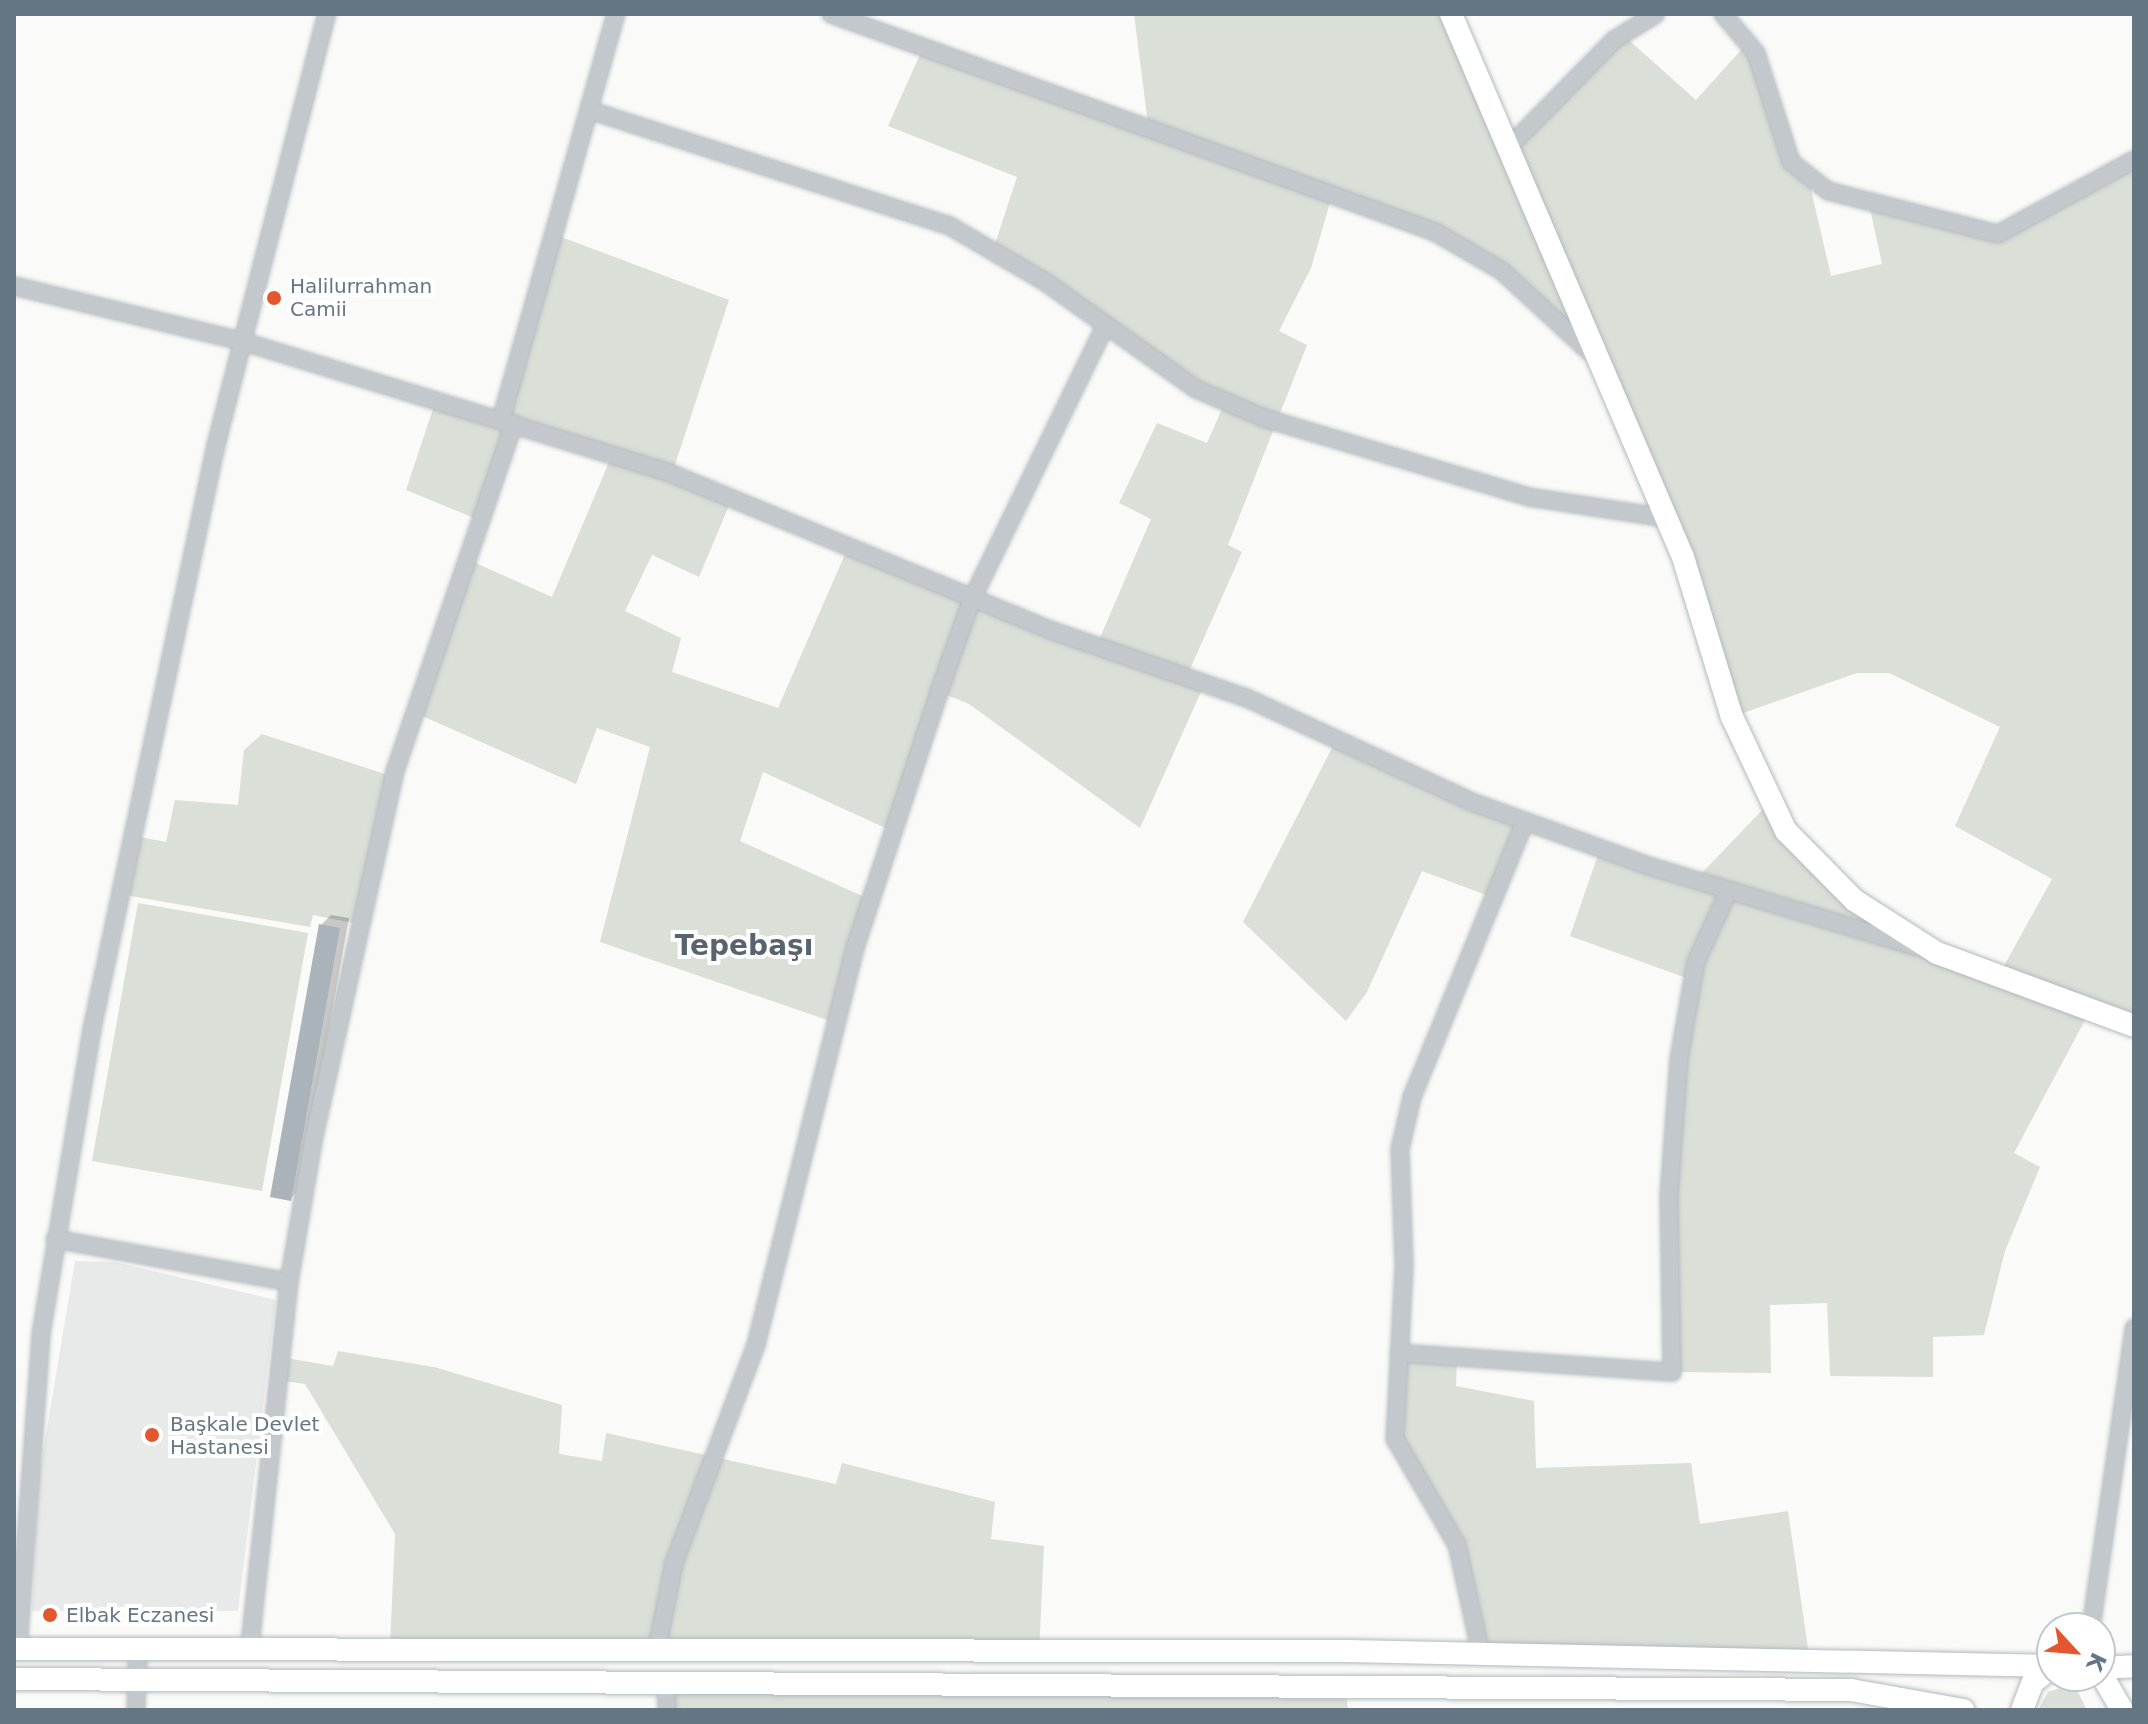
<!DOCTYPE html>
<meta charset="utf-8">
<style>
body{margin:0}
#map{position:relative;width:2148px;height:1724px;overflow:hidden;background:#fafaf8;font-family:"DejaVu Sans",sans-serif}
div>[style]{position:absolute}
[style*='--x']{left:calc(var(--x)*1px);top:calc(var(--y)*1px);width:calc(var(--w)*1px);rotate:calc(var(--a)*1deg)}
.built>*{inset:0;background:#e8e9e9}
.green>*{inset:0;background:#dadfd7}
.shadow>*{inset:0;background:#0003}
.building>*{inset:0;background:#aab3b9}
.roads{filter:drop-shadow(0 0 2px #b3babf) drop-shadow(0 0 2px #b3babf)}
.street>*{height:16px;margin:-8px;padding:0 8px;transform-origin:8px;border-radius:8px;background:#c3c8cc}
.secondary>*{height:22px;margin:-11px;padding:0 11px;transform-origin:11px;border-radius:11px;background:#fff}
.dots>*{width:22px;height:22px;translate:-50% -50%;box-sizing:border-box;border:4px solid #fff;border-radius:50%}
span{translate:-50% -50%;white-space:nowrap;text-align:center;line-height:1.15;-webkit-text-stroke:8px #fff;paint-order:stroke}
.poi-label{font-size:20px;color:#657683}
.left{translate:0 -50%;text-align:left}
.district-label{font-size:28px;color:#57646e;font-weight:700}
.frame{position:absolute;inset:0;border:16px solid #657683;pointer-events:none}
.north{position:absolute;left:2036px;top:1612px;width:80px;height:80px;box-sizing:border-box;background:#fff;border:2px solid #c1c8cd;border-radius:50%;rotate:116deg;font-size:22px;font-weight:700;line-height:32px;text-align:center;color:#657683}
.north::after{content:'';display:block;margin:auto;width:28px;height:36px;background:#e4572e;clip-path:polygon(50% 0,100% 100%,50% 72%,0 100%)}
</style>
<div id="map">
<div class="built">
<div style="clip-path:polygon(75px 1261px,115px 1262px,276px 1300px,238px 1611px,32px 1611px,39px 1476px)"></div>
</div>
<div class="green">
<div style="clip-path:polygon(1134px 14px,1451px 14px,1507px 149px,1622px 34px,1696px 100px,1750px 40px,1770px 109px,1809px 181px,1831px 276px,1882px 264px,1869px 204px,1982px 235px,2134px 160px,2134px 1026px,2091px 1009px,2014px 1153px,2040px 1167px,2005px 1251px,1984px 1335px,1933px 1337px,1933px 1377px,1830px 1376px,1827px 1303px,1770px 1305px,1771px 1373px,1672px 1372px,1669px 1263px,1692px 980px,1570px 936px,1600px 849px,1695px 880px,1770px 802px,1854px 900px,2000px 973px,2052px 879px,1955px 826px,2000px 727px,1889px 673px,1857px 673px,1732px 717px,1597px 359px,1488px 260px,1331px 199px,1311px 268px,1279px 331px,1307px 345px,1228px 545px,1242px 552px,1187px 676px,1205px 683px,1140px 828px,969px 704px,939px 692px,892px 831px,763px 772px,740px 841px,869px 899px,836px 1023px,600px 942px,650px 747px,597px 728px,576px 784px,413px 712px,471px 561px,552px 597px,612px 455px,514px 424px,484px 522px,406px 490px,436px 400px,501px 420px,556px 235px,729px 300px,672px 474px,733px 496px,699px 577px,652px 555px,625px 611px,681px 638px,672px 672px,778px 708px,849px 545px,1096px 647px,1151px 519px,1119px 503px,1157px 423px,1207px 443px,1225px 402px,993px 250px,1017px 177px,888px 126px,922px 50px,1149px 132px)"></div>
<div style="clip-path:polygon(262px 734px,394px 777px,363px 925px,313px 915px,310px 927px,119px 894px,130px 835px,166px 842px,175px 800px,238px 805px,244px 750px)"></div>
<div style="clip-path:polygon(1337px 738px,1525px 822px,1494px 898px,1422px 871px,1367px 992px,1346px 1021px,1243px 922px)"></div>
<div style="clip-path:polygon(138px 903px,308px 933px,262px 1191px,92px 1161px)"></div>
<div style="clip-path:polygon(338px 1351px,434px 1367px,562px 1405px,559px 1454px,602px 1461px,606px 1433px,836px 1484px,842px 1463px,995px 1502px,991px 1539px,1044px 1546px,1039px 1654px,390px 1647px,395px 1534px,305px 1384px,277px 1380px,280px 1357px,333px 1366px)"></div>
<div style="clip-path:polygon(1399px 1353px,1457px 1358px,1456px 1386px,1534px 1401px,1536px 1468px,1691px 1463px,1700px 1524px,1788px 1511px,1810px 1662px,1481px 1654px,1463px 1563px,1400px 1454px)"></div>
<div style="clip-path:polygon(666px 1682px,1345px 1685px,1348px 1710px,667px 1710px)"></div>
<div style="clip-path:polygon(2063px 1687px,2078px 1692px,2087px 1710px,2038px 1710px,2048px 1692px)"></div>
</div>
<div class="shadow">
<div style="clip-path:polygon(331px 915px,349px 918px,300px 1189px,290px 1199px,321px 925px)"></div>
</div>
<div class="building">
<div style="clip-path:polygon(319px 924px,340px 928px,291px 1201px,270px 1197px)"></div>
</div>
<div class="roads">
<div class="street">
<div style="--x:831;--y:14;--w:642;--a:19.85"></div>
<div style="--x:1435;--y:232;--w:78;--a:30.2"></div>
<div style="--x:1502;--y:271;--w:124;--a:42.7"></div>
<div style="--x:1723;--y:14;--w:51;--a:49.8"></div>
<div style="--x:1756;--y:53;--w:114;--a:72.2"></div>
<div style="--x:1791;--y:162;--w:47;--a:38.1"></div>
<div style="--x:1828;--y:191;--w:175;--a:14.2"></div>
<div style="--x:1998;--y:234;--w:155;--a:-28.6"></div>
<div style="--x:592;--y:111;--w:374;--a:17.8"></div>
<div style="--x:948;--y:225;--w:111;--a:30.3"></div>
<div style="--x:1044;--y:281;--w:186;--a:35.4"></div>
<div style="--x:1196;--y:389;--w:74;--a:23.1"></div>
<div style="--x:1264;--y:418;--w:277;--a:16.6"></div>
<div style="--x:1529;--y:497;--w:139;--a:8.7"></div>
<div style="--x:1507;--y:149;--w:153;--a:-45.5"></div>
<div style="--x:1614;--y:40;--w:49;--a:-31.8"></div>
<div style="--x:14;--y:286;--w:234;--a:13.6"></div>
<div style="--x:241;--y:341;--w:451;--a:17.1"></div>
<div style="--x:672;--y:474;--w:412;--a:22.4"></div>
<div style="--x:1053;--y:631;--w:205;--a:19.1"></div>
<div style="--x:1247;--y:698;--w:248;--a:24.8"></div>
<div style="--x:1472;--y:802;--w:191;--a:19.9"></div>
<div style="--x:1652;--y:867;--w:277;--a:16.8"></div>
<div style="--x:501;--y:420;--w:422;--a:-74.2"></div>
<div style="--x:55;--y:1239;--w:238;--a:10.4"></div>
<div style="--x:1399;--y:1353;--w:274;--a:4"></div>
<div style="--x:1672;--y:1372;--w:177;--a:-91"></div>
<div style="--x:1669;--y:1195;--w:136;--a:-85.8"></div>
<div style="--x:1679;--y:1059;--w:98;--a:-80.1"></div>
<div style="--x:1696;--y:962;--w:79;--a:-65.4"></div>
<div style="--x:2091;--y:1628;--w:303;--a:-81.8"></div>
<div style="--x:250;--y:1646;--w:366;--a:-83.9"></div>
<div style="--x:289;--y:1282;--w:143;--a:-80.3"></div>
<div style="--x:313;--y:1141;--w:379;--a:-77.5"></div>
<div style="--x:395;--y:771;--w:367;--a:-71.1"></div>
<div style="--x:18;--y:1649;--w:316;--a:-85.8"></div>
<div style="--x:41;--y:1334;--w:309;--a:-80.5"></div>
<div style="--x:92;--y:1029;--w:597;--a:-78.01"></div>
<div style="--x:216;--y:445;--w:445;--a:-75.6"></div>
<div style="--x:657;--y:1649;--w:88;--a:-78.8"></div>
<div style="--x:674;--y:1563;--w:233;--a:-69.4"></div>
<div style="--x:756;--y:1345;--w:412;--a:-76"></div>
<div style="--x:856;--y:945;--w:266;--a:-71.8"></div>
<div style="--x:939;--y:692;--w:99;--a:-70.5"></div>
<div style="--x:972;--y:599;--w:304;--a:-64"></div>
<div style="--x:1481;--y:1654;--w:112;--a:-102.4"></div>
<div style="--x:1457;--y:1545;--w:123;--a:-120.3"></div>
<div style="--x:1395;--y:1439;--w:174;--a:-87"></div>
<div style="--x:1404;--y:1265;--w:116;--a:-92"></div>
<div style="--x:1400;--y:1149;--w:53;--a:-77"></div>
<div style="--x:1412;--y:1097;--w:297;--a:-67.7"></div>
<div style="--x:666;--y:1682;--w:28;--a:88"></div>
<div style="--x:136;--y:1710;--w:62;--a:-88.2"></div>
</div>
<div class="secondary">
<div style="--x:1451;--y:14;--w:590;--a:66.87"></div>
<div style="--x:1683;--y:557;--w:167;--a:73"></div>
<div style="--x:1732;--y:717;--w:126;--a:64.7"></div>
<div style="--x:1786;--y:831;--w:97;--a:45.4"></div>
<div style="--x:1854;--y:900;--w:98;--a:32.6"></div>
<div style="--x:1937;--y:953;--w:210;--a:20.3"></div>
<div style="--x:14;--y:1649;--w:1334;--a:0.09"></div>
<div style="--x:1348;--y:1651;--w:704;--a:1.22"></div>
<div style="--x:2100;--y:1668;--w:34;--a:-3"></div>
<div style="--x:2100;--y:1672;--w:44;--a:59.9"></div>
<div style="--x:14;--y:1679;--w:1837;--a:0.34"></div>
<div style="--x:1851;--y:1690;--w:114;--a:10.1"></div>
<div style="--x:2022;--y:1710;--w:30;--a:-69"></div>
<div style="--x:2033;--y:1682;--w:24;--a:-38"></div>
</div>
</div>
<div class="dots">
<div style="left:274px;top:298px;background:#e4572e"></div>
<div style="left:152px;top:1435px;background:#e4572e"></div>
<div style="left:50px;top:1615px;background:#e4572e"></div>
</div>
<div class="poi-label">
<span class="left" style="left:290px;top:298px">Halilurrahman<br>Camii</span>
<span class="left" style="left:170px;top:1436px">Başkale Devlet<br>Hastanesi</span>
<span class="left" style="left:66px;top:1615px">Elbak Eczanesi</span>
</div>
<div class="district-label">
<span style="left:744px;top:946px">Tepebaşı</span>
</div>
<div class="frame"></div>
<div class="north">K</div>
</div>
